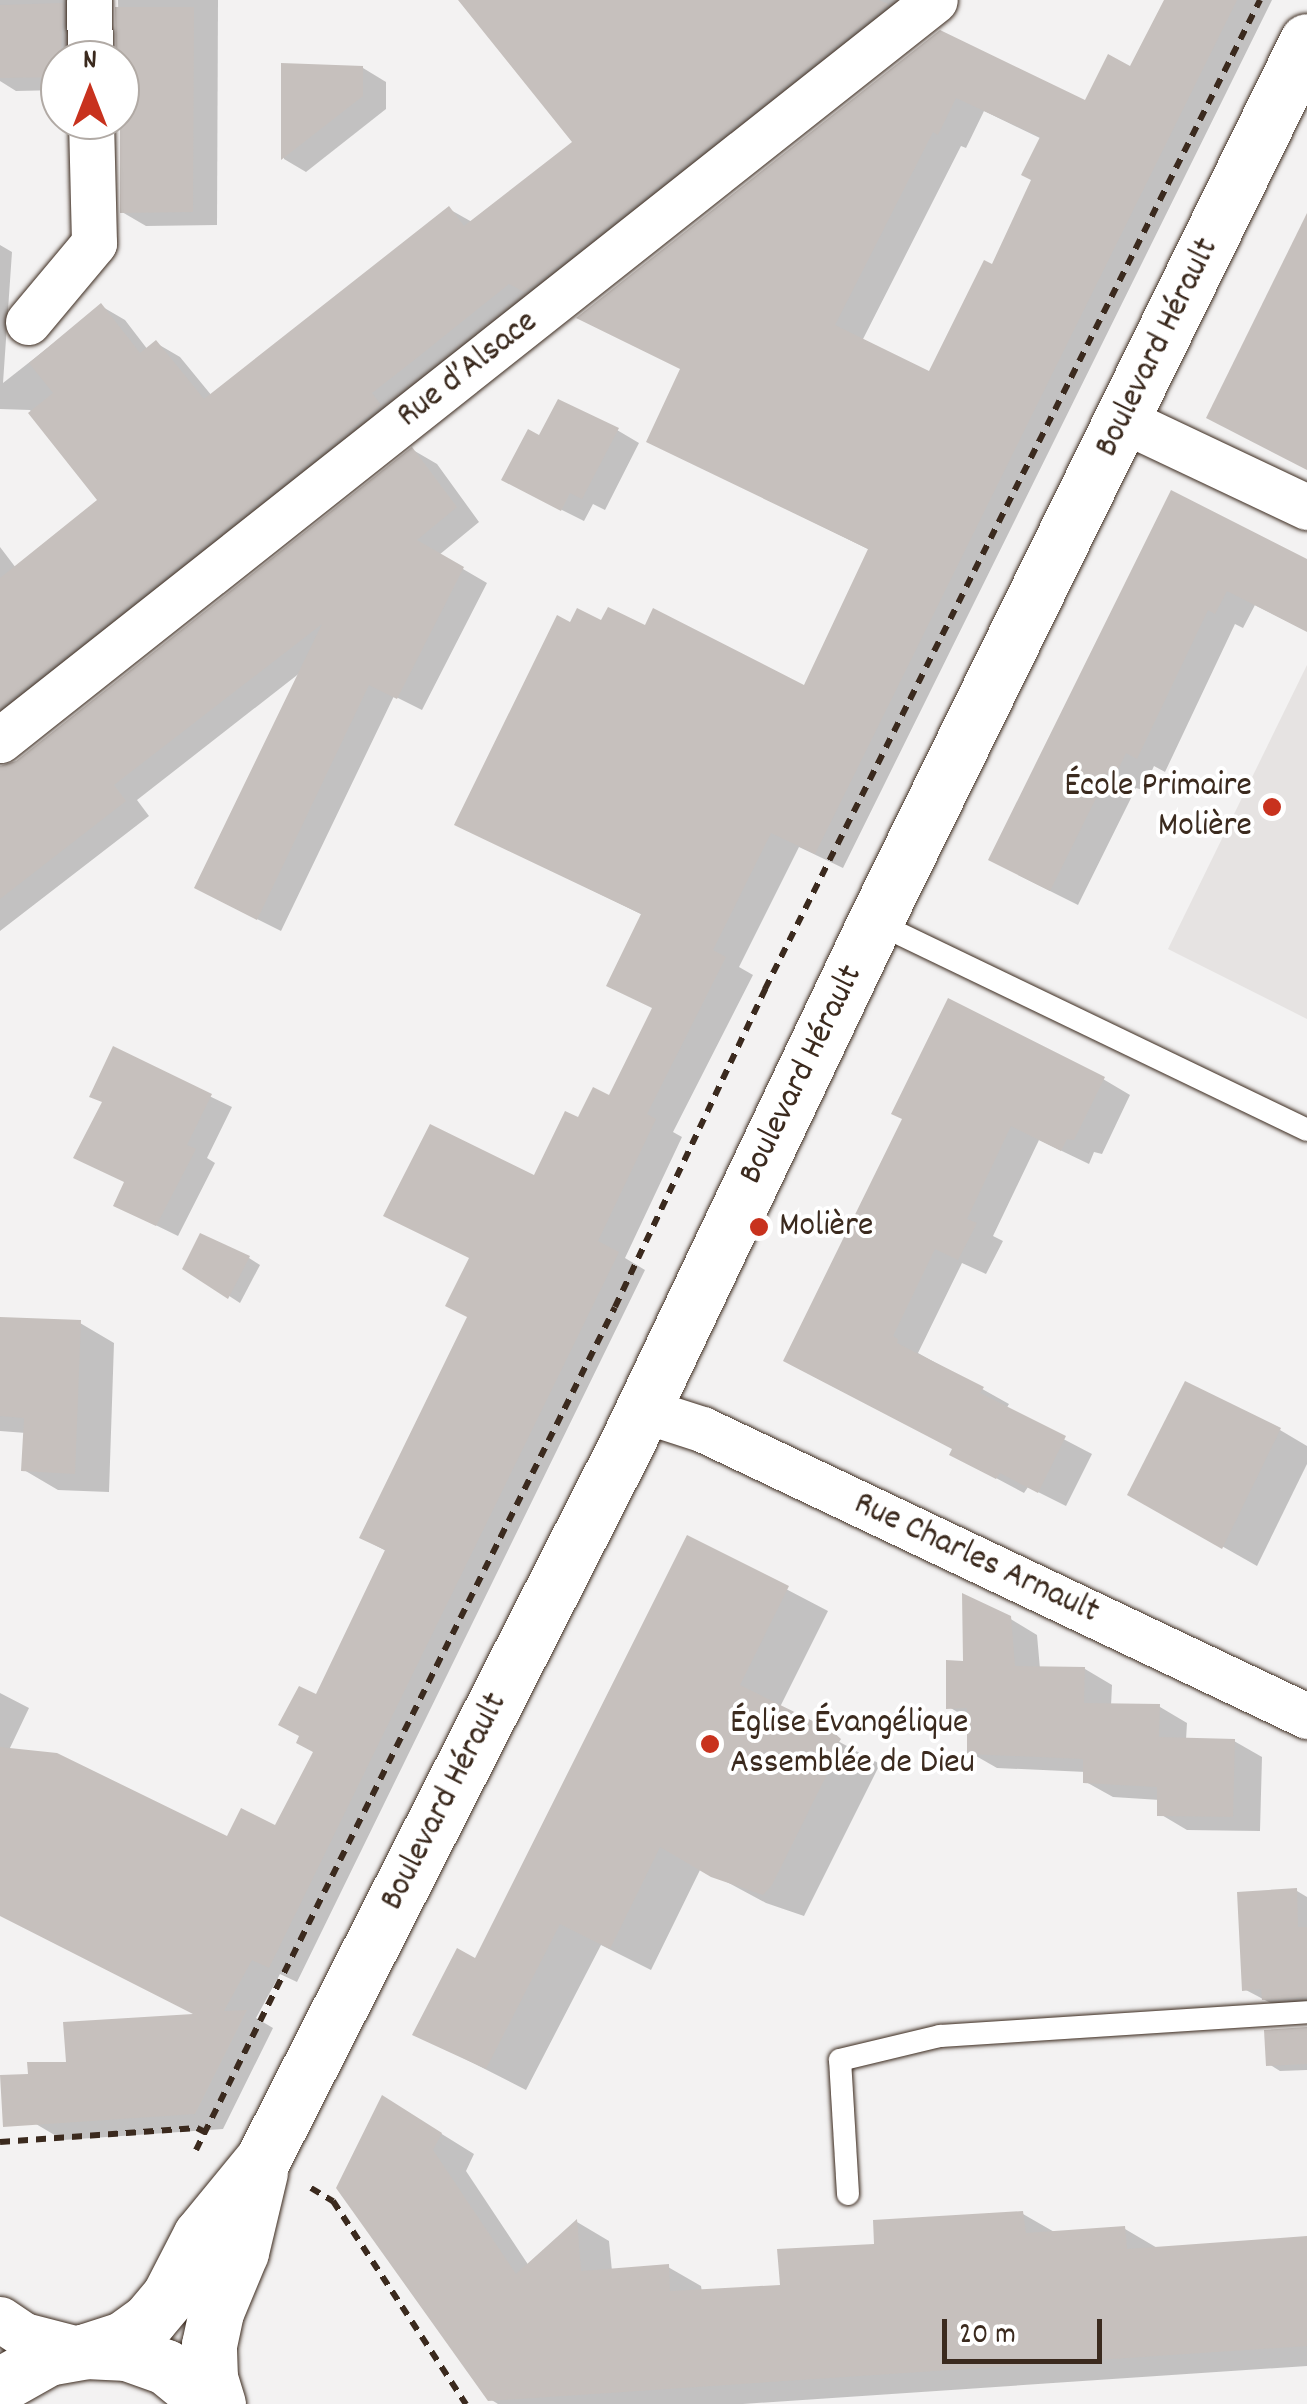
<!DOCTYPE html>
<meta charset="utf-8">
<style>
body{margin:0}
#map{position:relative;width:1307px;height:2404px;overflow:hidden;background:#f3f2f2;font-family:Dekko,sans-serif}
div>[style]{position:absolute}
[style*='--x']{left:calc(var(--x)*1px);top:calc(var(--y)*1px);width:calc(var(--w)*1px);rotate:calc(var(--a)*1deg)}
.built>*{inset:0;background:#e6e3e2}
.shadow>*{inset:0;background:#0003}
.building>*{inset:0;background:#c6c0bd}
.path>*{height:6px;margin-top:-3px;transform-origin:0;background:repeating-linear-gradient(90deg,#3b2a1e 0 10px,transparent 0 18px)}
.roads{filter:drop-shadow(0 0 2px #3b2a1e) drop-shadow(0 0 2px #3b2a1e)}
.service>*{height:22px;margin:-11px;padding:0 11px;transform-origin:11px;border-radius:11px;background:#fff}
.minor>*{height:45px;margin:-22.5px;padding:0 22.5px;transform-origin:22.5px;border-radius:22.5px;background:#fff}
.secondary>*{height:55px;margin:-27.5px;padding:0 27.5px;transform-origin:27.5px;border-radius:27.5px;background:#fff}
.dots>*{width:28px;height:28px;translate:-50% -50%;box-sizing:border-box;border:5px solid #fff;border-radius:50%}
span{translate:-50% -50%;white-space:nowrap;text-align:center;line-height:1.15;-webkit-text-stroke:8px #fff;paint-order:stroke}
.street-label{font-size:35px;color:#3b2a1e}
.poi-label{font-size:35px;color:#3b2a1e}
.right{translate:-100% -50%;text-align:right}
.left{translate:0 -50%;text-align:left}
.north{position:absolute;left:40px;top:40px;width:100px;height:100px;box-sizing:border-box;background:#fff;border:2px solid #b1aaa5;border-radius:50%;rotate:0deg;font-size:28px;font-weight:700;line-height:40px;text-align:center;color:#3b2a1e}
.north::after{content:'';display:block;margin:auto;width:35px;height:45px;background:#c8321e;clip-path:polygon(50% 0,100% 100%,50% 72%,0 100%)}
.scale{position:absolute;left:942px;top:2319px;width:160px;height:45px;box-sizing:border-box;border:5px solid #3b2a1e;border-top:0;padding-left:12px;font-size:30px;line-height:35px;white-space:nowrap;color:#3b2a1e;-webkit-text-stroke:8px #fff;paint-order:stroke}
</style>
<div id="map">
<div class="built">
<div style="clip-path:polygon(1307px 665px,1307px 1019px,1168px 949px)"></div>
</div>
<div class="shadow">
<div style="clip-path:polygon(0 0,91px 0,88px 60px,60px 60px,60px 90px,16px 91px,0 81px)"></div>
<div style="clip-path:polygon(118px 0,218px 0,217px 225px,146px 226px,122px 212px)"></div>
<div style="clip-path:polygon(461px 0,910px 0,0 743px,0 547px,16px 568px,100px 500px,30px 410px,0 409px,0 245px,12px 252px,3px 383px,101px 306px,125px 320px,148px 350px,156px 343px,180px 357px,212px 396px,449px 209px,472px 222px,575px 143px)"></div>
<div style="clip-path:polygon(evenodd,1166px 0,1272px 0,843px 868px,799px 847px,739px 967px,753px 975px,673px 1132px,682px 1137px,625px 1258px,645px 1270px,297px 1982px,280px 1974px,256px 2018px,273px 2028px,223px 2129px,63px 2140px,36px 2124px,68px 2065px,199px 2016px,0 1915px,0 1693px,29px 1708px,9px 1750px,228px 1839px,276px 1828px,316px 1752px,317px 1698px,388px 1552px,362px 1538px,536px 1178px,579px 1121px,611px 1099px,654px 1009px,643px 915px,457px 824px,571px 625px,646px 628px,805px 688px,870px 550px,649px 441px,940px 32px,1087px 103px,1131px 69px,1166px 0,984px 111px,1042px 139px,1034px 180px,994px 267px,930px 374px,862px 341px,961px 146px,966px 148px,984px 111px)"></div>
<div style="clip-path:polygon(283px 66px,363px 68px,386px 82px,386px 109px,306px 172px,284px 159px)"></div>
<div style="clip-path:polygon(617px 430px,639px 443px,605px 510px,593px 504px,584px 521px,526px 492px,541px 438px)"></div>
<div style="clip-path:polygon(413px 450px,437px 464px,479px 522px,439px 555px,487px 583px,422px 710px,394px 696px,281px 931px,221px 901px,301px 672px,137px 800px,149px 816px,0 931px,0 765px,2px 769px,18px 763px)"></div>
<div style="clip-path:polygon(1172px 493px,1307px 562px,1307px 631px,1255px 605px,1243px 628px,1235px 624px,1165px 772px,1154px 766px,1143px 790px,1136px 788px,1078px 905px,1018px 875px)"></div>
<div style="clip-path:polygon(114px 1050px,232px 1107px,207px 1158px,215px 1163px,178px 1236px,137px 1216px,104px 1103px)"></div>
<div style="clip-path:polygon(1103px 1079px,1130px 1095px,1102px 1154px,1094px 1152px,1089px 1164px,1039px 1140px,993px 1236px,1003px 1241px,986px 1274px,962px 1263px,918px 1353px,1009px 1404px,1006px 1409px,1092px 1454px,1066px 1506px,1028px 1487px,1024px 1493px,979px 1469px,955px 1449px,813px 1376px,905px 1119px)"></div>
<div style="clip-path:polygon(249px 1258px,260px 1265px,240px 1303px,186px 1268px)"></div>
<div style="clip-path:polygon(0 1319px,80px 1323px,114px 1343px,109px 1492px,58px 1490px,24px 1470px,26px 1433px,0 1431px)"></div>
<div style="clip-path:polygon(1280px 1430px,1307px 1446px,1307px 1464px,1257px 1566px,1130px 1494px)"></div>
<div style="clip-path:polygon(688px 1538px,828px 1611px,779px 1709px,880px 1764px,804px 1916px,766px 1903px,701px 1868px,651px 1970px,601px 1945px,526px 2090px,416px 2034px,477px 1961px)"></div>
<div style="clip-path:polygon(1009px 1618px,1037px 1635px,1040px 1669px,1085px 1669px,1112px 1685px,1111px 1706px,1160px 1707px,1187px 1723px,1186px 1740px,1234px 1741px,1262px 1757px,1260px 1831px,1187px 1830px,1160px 1814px,1160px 1800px,1113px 1797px,1086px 1782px,1086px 1772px,997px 1768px,969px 1752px,969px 1719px,949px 1707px,966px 1664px)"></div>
<div style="clip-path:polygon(1297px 1891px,1307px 1897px,1307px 2012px,1288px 2012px,1244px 1989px)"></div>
<div style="clip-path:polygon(1307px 2027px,1307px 2070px,1280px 2071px,1269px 2064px)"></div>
<div style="clip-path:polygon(416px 2118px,474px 2154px,466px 2171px,529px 2266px,577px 2222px,609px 2241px,612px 2271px,668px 2267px,701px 2286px,702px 2292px,782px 2287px,876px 2246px,1023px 2214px,1056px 2233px,1125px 2229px,1159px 2249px,1307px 2239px,1307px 2366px,743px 2404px,498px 2404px,490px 2399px)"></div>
</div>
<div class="building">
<div style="clip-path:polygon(458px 0,879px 0,888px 4px,524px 292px,509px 284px,413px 361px,372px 393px,381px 405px,0 707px,0 578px,97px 500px,28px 413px,53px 393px,29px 363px,101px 303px,140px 353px,156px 340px,204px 399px,449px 206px,464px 226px,572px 142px)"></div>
<div style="clip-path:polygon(evenodd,1164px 0,1237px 0,815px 854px,771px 833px,713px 950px,726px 957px,647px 1114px,656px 1119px,598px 1241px,619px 1252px,269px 1968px,252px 1960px,224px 2011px,247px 2010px,195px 2114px,3px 2127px,0 2075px,28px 2074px,27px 2062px,66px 2062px,63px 2022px,193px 2014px,0 1916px,0 1747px,57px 1753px,227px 1836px,241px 1808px,275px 1825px,313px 1752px,296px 1743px,299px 1736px,278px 1725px,299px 1686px,316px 1694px,385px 1550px,359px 1538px,467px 1317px,445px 1306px,469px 1258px,383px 1216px,430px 1124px,534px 1175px,565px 1111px,578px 1117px,593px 1087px,609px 1095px,652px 1008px,606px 986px,641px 914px,454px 825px,557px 615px,570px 622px,577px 608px,601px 620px,608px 607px,645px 625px,653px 608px,804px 685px,868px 549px,646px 442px,680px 369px,576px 318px,940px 30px,1085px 100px,1108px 54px,1130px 66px,1164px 0,956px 98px,1040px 137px,1021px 175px,1031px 180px,992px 264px,984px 260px,929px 371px,835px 325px,933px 132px,938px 135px,956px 98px)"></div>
<div style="clip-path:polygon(63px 3px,60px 77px,0 78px,0 5px)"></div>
<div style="clip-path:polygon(115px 7px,194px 7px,193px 212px,120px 213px,120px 60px,116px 60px)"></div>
<div style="clip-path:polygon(281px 63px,363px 66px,363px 96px,281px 160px)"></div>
<div style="clip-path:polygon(1307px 213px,1307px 470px,1206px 418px)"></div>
<div style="clip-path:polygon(558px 399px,619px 428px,582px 499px,570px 493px,561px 511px,501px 480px,528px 429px,539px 435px)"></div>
<div style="clip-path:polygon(412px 447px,457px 507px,417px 540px,464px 567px,397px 699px,369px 685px,257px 920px,194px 888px,322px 624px,114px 785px,126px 801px,0 899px,0 766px,16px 761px)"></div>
<div style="clip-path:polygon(1171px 490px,1307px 559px,1307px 632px,1227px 591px,1215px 614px,1208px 610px,1137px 759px,1126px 753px,1115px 776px,1108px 774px,1050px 891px,988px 860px)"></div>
<div style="clip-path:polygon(948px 998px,1105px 1077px,1074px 1140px,1067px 1139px,1061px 1151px,1011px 1126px,967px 1219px,977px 1223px,958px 1260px,935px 1249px,893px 1336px,898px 1339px,897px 1343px,984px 1387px,980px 1393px,1066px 1436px,1038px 1493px,1000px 1473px,996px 1479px,949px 1455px,952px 1449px,783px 1361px,902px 1119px,891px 1114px)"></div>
<div style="clip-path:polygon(113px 1046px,212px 1094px,187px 1145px,196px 1149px,156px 1226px,113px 1206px,124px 1182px,73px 1158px,102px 1102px,89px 1097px)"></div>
<div style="clip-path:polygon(200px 1233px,250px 1256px,228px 1299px,182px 1269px)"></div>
<div style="clip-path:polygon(0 1317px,81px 1320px,75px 1474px,21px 1471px,24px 1418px,0 1416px)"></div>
<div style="clip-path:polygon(1185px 1381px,1281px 1428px,1222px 1549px,1127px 1495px)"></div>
<div style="clip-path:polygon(687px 1535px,789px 1586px,740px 1685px,831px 1730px,841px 1739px,834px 1750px,838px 1752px,772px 1885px,763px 1895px,711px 1877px,660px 1847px,610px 1949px,560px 1924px,486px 2069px,412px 2035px,457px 1948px,475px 1958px)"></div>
<div style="clip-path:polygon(962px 1593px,1011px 1616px,1015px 1666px,1085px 1667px,1084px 1703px,1160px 1704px,1159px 1737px,1235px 1739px,1233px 1817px,1157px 1816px,1157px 1787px,1083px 1783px,1083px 1759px,967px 1754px,967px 1708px,946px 1709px,946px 1660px,963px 1661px)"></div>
<div style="clip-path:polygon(1297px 1888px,1298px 1927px,1307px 1927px,1307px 1997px,1262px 2000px,1261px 1989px,1242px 1991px,1237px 1892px)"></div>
<div style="clip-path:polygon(1307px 2027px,1307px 2064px,1266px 2066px,1264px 2030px)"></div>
<div style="clip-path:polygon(382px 2095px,442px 2133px,433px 2150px,516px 2274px,577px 2219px,581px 2271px,669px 2264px,670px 2291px,780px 2285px,777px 2249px,874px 2244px,873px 2220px,1023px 2211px,1026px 2233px,1125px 2226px,1127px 2249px,1307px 2236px,1307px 2346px,488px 2401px,336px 2188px)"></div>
</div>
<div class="path">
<div style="--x:0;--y:2142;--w:197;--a:-4.1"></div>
<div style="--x:197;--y:2128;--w:11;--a:27"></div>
<div style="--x:196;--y:2150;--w:941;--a:-63.57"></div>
<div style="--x:615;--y:1307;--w:352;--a:-64.7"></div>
<div style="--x:765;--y:989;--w:1106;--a:-63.41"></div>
<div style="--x:311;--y:2188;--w:26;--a:31"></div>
<div style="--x:333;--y:2201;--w:243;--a:56.8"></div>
</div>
<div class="roads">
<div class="service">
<div style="--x:875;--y:922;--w:479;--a:25.7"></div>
<div style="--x:848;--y:2194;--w:134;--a:-93.4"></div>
<div style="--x:840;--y:2060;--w:103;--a:-13.5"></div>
<div style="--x:940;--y:2036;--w:368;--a:-3.7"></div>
</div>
<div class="minor">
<div style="--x:89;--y:0;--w:60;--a:89"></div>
<div style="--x:28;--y:322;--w:103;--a:-50.1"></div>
<div style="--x:94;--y:243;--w:123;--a:-91.4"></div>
<div style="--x:1123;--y:420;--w:204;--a:25.3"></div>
<div style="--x:0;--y:740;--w:1192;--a:-38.36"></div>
<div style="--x:643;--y:1410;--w:62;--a:17.9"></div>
<div style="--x:702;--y:1429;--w:670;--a:25.38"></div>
<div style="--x:0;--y:2319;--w:29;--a:34"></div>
<div style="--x:24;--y:2335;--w:64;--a:14.5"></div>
</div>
<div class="secondary">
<div style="--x:86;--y:2351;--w:39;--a:-18"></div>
<div style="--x:123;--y:2339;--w:32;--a:-36"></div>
<div style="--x:149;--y:2320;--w:31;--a:-50"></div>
<div style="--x:169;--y:2296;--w:68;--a:-62.7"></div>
<div style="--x:200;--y:2236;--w:99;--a:-50.7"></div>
<div style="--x:263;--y:2159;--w:803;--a:-63.05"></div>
<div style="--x:627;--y:1443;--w:577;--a:-64.55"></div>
<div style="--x:875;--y:922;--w:981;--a:-63.88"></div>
<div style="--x:0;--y:2385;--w:55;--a:-29.4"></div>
<div style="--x:48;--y:2358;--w:39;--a:-10"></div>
<div style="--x:86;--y:2351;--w:41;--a:2.8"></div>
<div style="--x:127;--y:2353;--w:41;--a:19.7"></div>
<div style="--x:166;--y:2367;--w:58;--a:39.4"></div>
<div style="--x:218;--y:2404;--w:27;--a:-107"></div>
<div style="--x:210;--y:2378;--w:33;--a:-92"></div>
<div style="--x:209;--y:2345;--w:34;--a:-78"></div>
<div style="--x:216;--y:2312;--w:65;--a:-67.4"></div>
<div style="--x:241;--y:2252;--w:82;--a:-76.6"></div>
</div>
</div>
<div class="dots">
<div style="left:1272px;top:807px;background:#c8321e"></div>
<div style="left:759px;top:1227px;background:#c8321e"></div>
<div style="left:710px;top:1744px;background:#c8321e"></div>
</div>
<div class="street-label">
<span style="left:1158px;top:348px;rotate:-64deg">Boulevard Hérault</span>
<span style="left:468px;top:370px;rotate:-38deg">Rue d’Alsace</span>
<span style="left:802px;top:1075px;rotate:-64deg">Boulevard Hérault</span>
<span style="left:976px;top:1559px;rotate:25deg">Rue Charles Arnault</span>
<span style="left:445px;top:1802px;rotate:-63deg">Boulevard Hérault</span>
</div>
<div class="poi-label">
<span class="right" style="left:1252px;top:807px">École Primaire<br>Molière</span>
<span class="left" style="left:779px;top:1227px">Molière</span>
<span class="left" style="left:730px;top:1744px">Église Évangélique<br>Assemblée de Dieu</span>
</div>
<div class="north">N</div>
<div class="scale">20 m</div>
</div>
